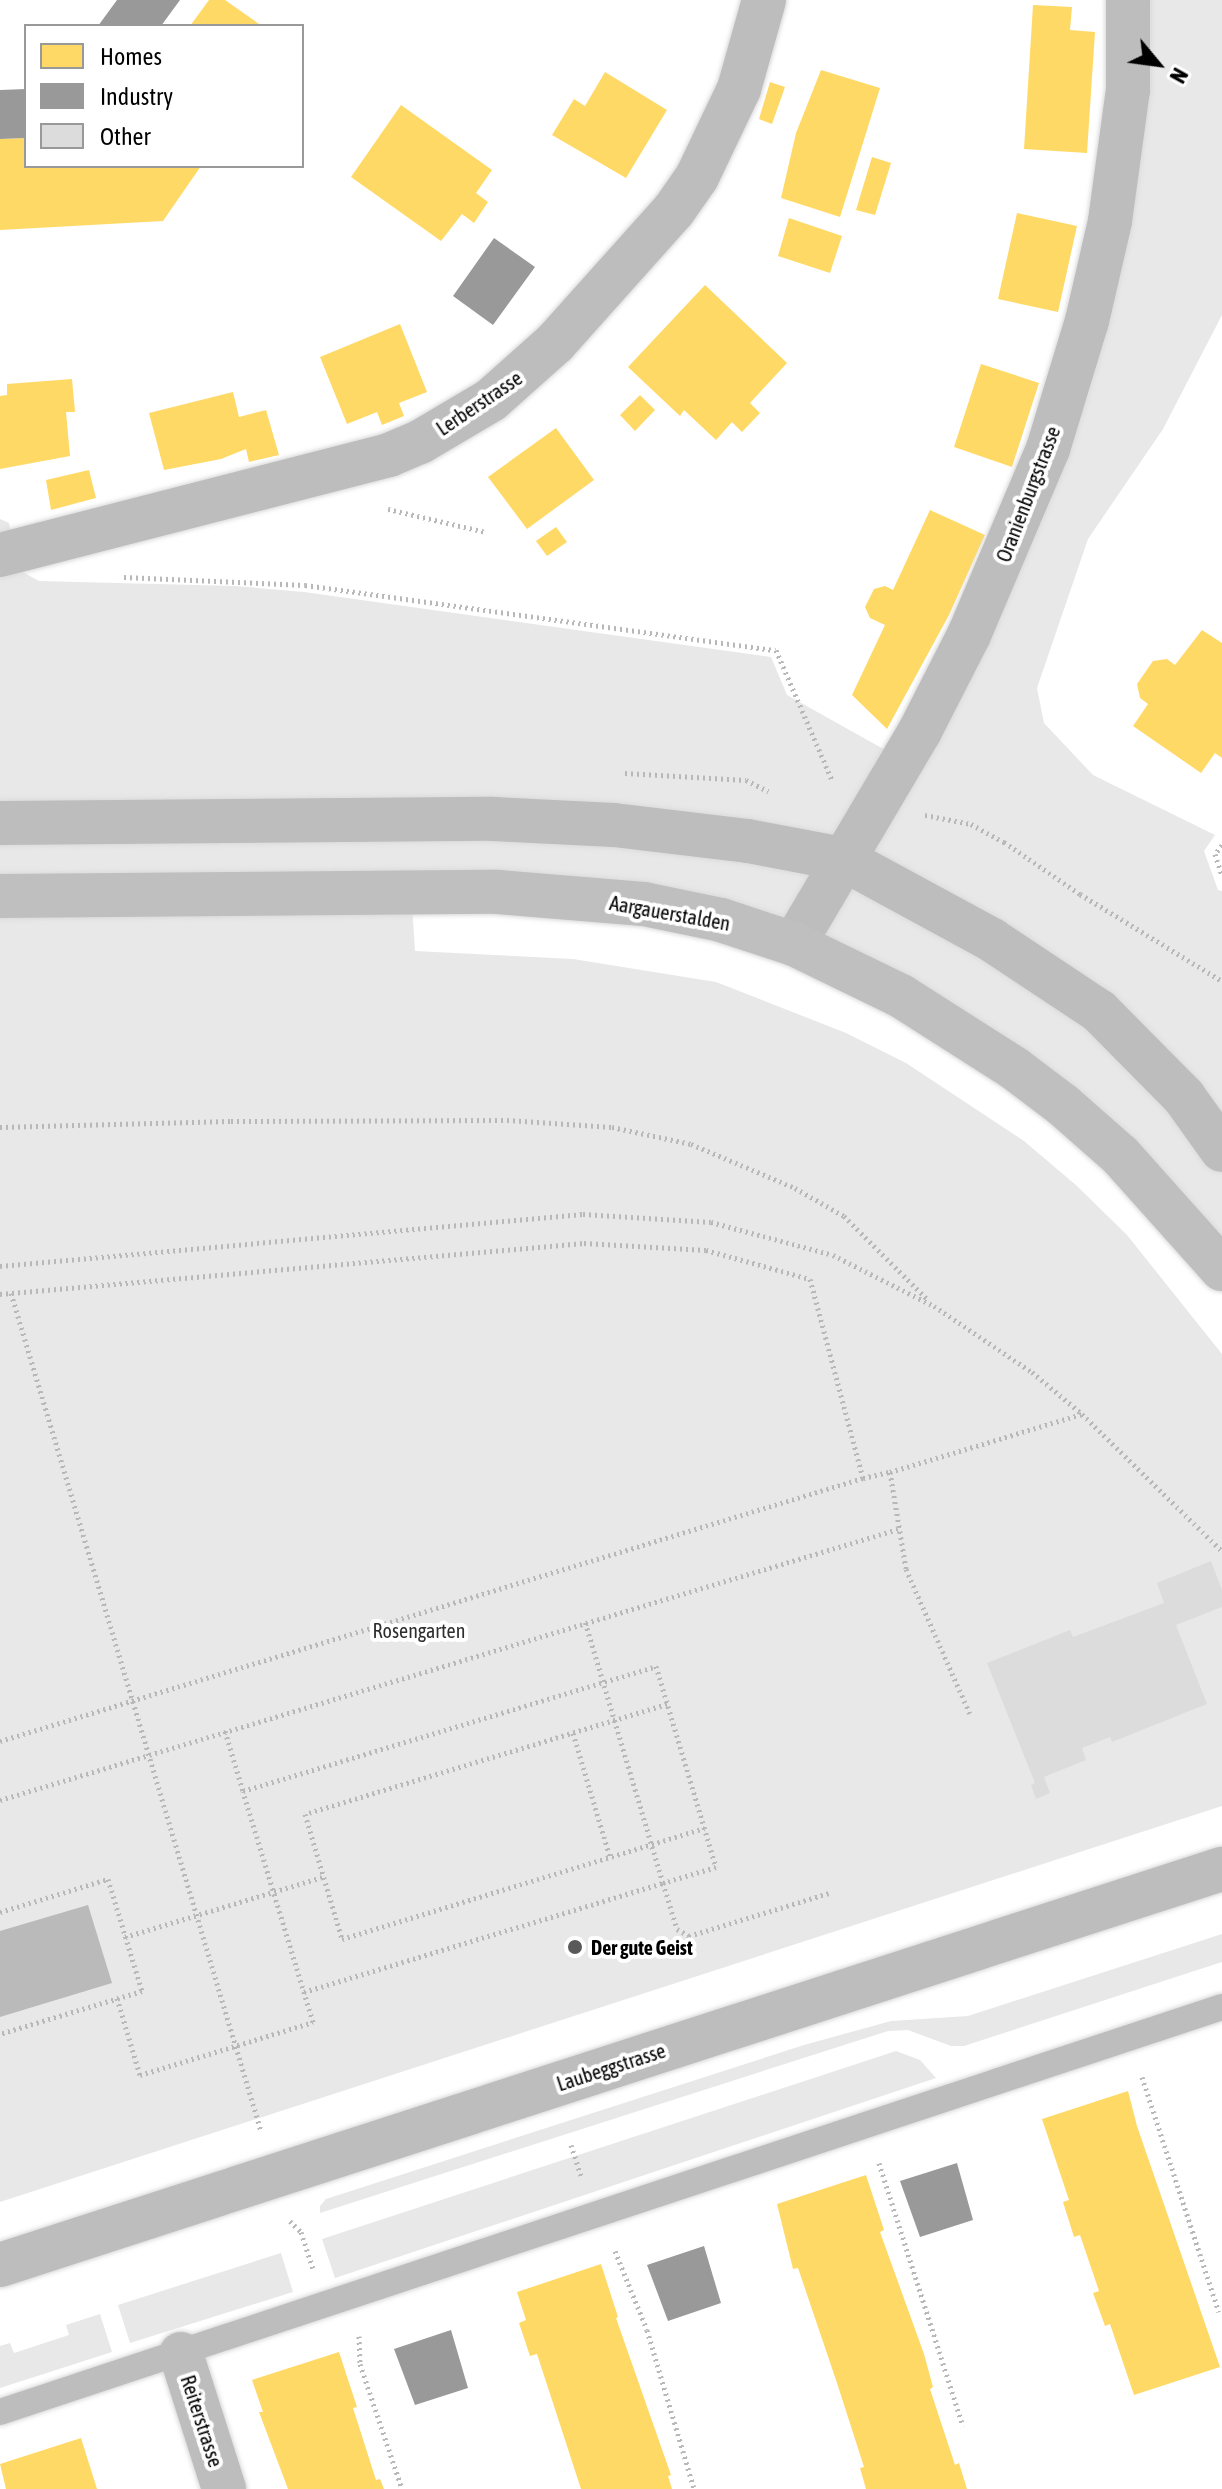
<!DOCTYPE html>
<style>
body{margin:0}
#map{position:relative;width:1222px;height:2489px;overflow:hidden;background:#fff;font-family:"Asap Condensed",sans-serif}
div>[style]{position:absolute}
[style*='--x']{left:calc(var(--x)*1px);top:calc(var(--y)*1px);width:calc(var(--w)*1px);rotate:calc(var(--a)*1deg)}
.green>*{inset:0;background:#e8e8e8}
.water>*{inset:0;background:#bababa}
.homes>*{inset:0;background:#ffd966}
.industry>*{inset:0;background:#999}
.building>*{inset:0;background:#dcdcdc}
.path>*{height:5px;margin-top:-2.5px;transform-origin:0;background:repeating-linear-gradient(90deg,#b8b8b8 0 2px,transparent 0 6px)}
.roads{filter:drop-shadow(0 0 2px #dbdbdb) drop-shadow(0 0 2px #dbdbdb)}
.lane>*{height:26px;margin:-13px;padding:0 13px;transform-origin:13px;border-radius:13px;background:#bdbdbd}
.street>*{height:44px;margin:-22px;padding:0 22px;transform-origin:22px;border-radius:22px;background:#bdbdbd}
.secondary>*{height:44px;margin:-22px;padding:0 22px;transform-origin:22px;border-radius:22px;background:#bfbfbf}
.primary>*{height:44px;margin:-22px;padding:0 22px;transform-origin:22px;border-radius:22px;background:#bdbdbd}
.dots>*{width:22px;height:22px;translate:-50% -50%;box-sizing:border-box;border:4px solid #fff;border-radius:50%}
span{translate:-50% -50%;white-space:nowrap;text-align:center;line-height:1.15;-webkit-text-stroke:8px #fff;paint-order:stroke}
.street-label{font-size:20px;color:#000}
.park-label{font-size:20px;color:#2d2d2d}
.poi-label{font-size:20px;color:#000;font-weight:700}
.left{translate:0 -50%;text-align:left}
.legend{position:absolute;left:24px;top:24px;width:280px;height:144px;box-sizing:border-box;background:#fff;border:2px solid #999;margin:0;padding:10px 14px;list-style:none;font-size:24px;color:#000}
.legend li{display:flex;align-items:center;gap:16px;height:40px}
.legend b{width:40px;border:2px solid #999}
.north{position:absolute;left:1118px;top:24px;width:80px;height:80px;-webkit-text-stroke:6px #fff;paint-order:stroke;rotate:119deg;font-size:22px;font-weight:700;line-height:32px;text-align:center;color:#000}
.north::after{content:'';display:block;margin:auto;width:28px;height:36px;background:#000;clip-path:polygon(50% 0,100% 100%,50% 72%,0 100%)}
</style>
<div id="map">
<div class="green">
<div style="clip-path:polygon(1147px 0,1222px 0,1222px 315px,1163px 429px,1088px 539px,1037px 688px,1044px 723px,1093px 775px,1215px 835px,1204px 851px,1218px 890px,1222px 891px,1222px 1263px,1176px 1208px,813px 948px,411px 889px,415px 951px,573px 959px,716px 982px,846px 1033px,906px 1063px,1024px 1141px,1077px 1186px,1127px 1235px,1222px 1354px,1222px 1806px,0 2202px,0 519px,9px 523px,19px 570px,39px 581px,235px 586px,304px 592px,771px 657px,787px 695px,921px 770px,988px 644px,1044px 515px,1089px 393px,1107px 327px)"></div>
<div style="clip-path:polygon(1222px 1934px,1222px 1962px,964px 2046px,951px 2046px,908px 2030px,888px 2031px,320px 2213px,320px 2206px,326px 2199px,804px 2045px,891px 2021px,968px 2016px)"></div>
<div style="clip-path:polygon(896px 2051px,920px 2060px,936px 2078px,335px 2278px,322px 2239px)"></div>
<div style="clip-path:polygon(281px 2253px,293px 2292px,130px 2343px,118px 2305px)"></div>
<div style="clip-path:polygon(100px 2314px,112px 2352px,0 2388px,0 2346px,10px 2343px,14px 2353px,69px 2335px,66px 2325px)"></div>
</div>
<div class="water">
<div style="clip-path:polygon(88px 1905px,112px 1983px,0 2017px,0 1931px)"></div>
</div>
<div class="homes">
<div style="clip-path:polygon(209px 0,225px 0,262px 26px,190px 26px)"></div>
<div style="clip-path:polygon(1033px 5px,1072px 7px,1070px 30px,1095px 32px,1087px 153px,1024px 149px)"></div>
<div style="clip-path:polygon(821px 70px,880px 88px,840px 217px,781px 198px,796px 133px)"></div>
<div style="clip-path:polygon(605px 72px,667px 110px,626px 178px,552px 135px,574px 99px,585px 106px)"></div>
<div style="clip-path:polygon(770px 82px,785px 87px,772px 124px,759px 119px)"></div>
<div style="clip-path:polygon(401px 105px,492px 170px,476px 193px,488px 202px,474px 223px,462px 214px,441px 241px,351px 177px)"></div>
<div style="clip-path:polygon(26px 138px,26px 166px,201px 166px,163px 221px,0 230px,0 139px)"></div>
<div style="clip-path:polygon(872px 157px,891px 163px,875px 215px,856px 210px)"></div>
<div style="clip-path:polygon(1017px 213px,1077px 226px,1058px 312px,998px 299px)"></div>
<div style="clip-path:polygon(789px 218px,842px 236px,830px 273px,778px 256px)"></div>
<div style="clip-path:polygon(705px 285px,787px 363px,750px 403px,760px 413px,742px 432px,732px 422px,716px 440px,684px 410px,680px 416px,628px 367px)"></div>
<div style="clip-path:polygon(400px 324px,427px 392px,399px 403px,404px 416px,382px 425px,377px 412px,347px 424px,320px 357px)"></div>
<div style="clip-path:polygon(981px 364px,1039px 383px,1012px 467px,954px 447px)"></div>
<div style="clip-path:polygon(72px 379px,75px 412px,66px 412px,70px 456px,0 469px,0 396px,7px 395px,7px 384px)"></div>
<div style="clip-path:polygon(233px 392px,239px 417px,266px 410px,279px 455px,249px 462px,246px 449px,221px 459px,164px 470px,149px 413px)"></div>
<div style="clip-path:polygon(640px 395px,655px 410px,635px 431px,620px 415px)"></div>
<div style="clip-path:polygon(556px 428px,594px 480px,527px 529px,488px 477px)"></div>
<div style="clip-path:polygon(89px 470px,96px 498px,51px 510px,46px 480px)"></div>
<div style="clip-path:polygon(930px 510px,985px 535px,949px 615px,887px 729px,852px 695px,885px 625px,870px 618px,865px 607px,874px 589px,885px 586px,893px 590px)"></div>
<div style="clip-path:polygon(556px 527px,567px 542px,547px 556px,536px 541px)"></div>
<div style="clip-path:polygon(1202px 630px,1222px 643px,1222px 758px,1215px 753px,1201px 773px,1133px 726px,1148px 704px,1140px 698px,1137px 684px,1153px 661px,1167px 659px,1175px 665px)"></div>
<div style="clip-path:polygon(1128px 2091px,1137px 2126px,1220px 2367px,1134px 2395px,1110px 2324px,1105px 2326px,1093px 2293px,1099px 2291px,1080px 2235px,1074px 2237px,1063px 2202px,1069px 2200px,1042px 2119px)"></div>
<div style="clip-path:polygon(866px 2175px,884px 2230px,880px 2232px,924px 2354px,933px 2387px,930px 2389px,955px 2465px,959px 2463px,967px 2489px,866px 2489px,860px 2468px,864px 2467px,837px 2383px,798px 2268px,793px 2269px,777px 2204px)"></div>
<div style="clip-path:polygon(601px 2264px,618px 2317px,616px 2318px,671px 2475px,668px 2476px,672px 2489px,581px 2489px,537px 2354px,530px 2356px,519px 2323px,526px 2320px,517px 2292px)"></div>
<div style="clip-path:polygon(339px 2352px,357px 2407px,353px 2408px,376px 2480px,380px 2479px,384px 2489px,288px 2489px,259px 2412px,263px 2412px,252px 2380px)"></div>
<div style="clip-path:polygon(81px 2438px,97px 2489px,6px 2489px,0 2464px)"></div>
</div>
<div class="industry">
<div style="clip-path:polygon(117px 0,180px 0,161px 26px,98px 26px)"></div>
<div style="clip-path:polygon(26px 89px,26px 138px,0 139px,0 90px)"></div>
<div style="clip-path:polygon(494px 238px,535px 267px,493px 325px,453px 296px)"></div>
<div style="clip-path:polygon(957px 2163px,973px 2220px,920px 2237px,900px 2181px)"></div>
<div style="clip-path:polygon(704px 2246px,721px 2303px,668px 2321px,647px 2265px)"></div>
<div style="clip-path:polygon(451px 2330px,468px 2388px,415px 2405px,394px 2349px)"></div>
</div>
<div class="building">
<div style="clip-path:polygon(1211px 1561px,1222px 1590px,1222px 1607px,1176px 1625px,1207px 1704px,1112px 1742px,1110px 1737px,1082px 1748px,1086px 1760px,1044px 1777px,1050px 1793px,1036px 1799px,1031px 1785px,1035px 1783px,987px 1663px,1070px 1630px,1073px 1637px,1164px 1603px,1157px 1583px)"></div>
</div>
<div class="path">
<div style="--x:388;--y:509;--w:101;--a:13.2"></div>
<div style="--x:124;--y:577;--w:181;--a:2.5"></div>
<div style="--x:305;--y:585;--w:475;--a:7.9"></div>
<div style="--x:776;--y:650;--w:142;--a:66.7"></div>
<div style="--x:625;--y:773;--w:121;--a:3.3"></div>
<div style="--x:746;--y:780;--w:25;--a:27"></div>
<div style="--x:925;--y:815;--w:47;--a:11.1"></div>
<div style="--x:971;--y:824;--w:38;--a:29"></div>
<div style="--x:1004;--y:842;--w:92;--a:34.4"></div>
<div style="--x:1080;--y:894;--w:167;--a:31.5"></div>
<div style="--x:1222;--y:845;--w:11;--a:128"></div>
<div style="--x:1215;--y:854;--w:22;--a:72"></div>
<div style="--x:0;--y:1127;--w:231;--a:-1.5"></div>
<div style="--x:231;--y:1121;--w:276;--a:-0.2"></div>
<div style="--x:507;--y:1120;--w:105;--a:3.8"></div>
<div style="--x:612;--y:1127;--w:81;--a:12.1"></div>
<div style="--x:691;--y:1144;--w:113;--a:22.9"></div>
<div style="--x:795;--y:1188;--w:56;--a:29.7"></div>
<div style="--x:844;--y:1216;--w:120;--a:45"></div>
<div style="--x:0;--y:1266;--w:585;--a:-5.1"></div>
<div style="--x:583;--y:1214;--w:128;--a:3.6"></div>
<div style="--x:711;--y:1222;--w:126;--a:15.1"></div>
<div style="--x:833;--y:1255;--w:113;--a:26.8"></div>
<div style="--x:934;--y:1306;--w:118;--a:34"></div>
<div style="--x:1032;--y:1372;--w:65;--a:40"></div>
<div style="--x:1082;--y:1414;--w:196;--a:44.4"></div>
<div style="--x:11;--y:1293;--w:874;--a:73.39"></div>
<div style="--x:0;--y:1294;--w:586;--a:-4.99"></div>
<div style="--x:584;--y:1243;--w:122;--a:3.3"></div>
<div style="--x:706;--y:1250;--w:108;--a:15.6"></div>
<div style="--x:810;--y:1279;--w:206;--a:75.1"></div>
<div style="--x:863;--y:1478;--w:28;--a:-13"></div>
<div style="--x:890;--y:1472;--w:98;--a:80.6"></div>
<div style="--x:906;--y:1569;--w:158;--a:66.2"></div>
<div style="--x:890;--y:1472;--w:201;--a:-16.8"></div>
<div style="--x:667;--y:1704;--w:378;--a:163.1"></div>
<div style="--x:305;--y:1814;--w:130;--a:73.5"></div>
<div style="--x:342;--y:1939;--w:379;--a:-17"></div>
<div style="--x:225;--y:1731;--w:63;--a:73.3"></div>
<div style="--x:573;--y:1733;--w:129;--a:73.4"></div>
<div style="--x:0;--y:1741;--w:902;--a:-16.95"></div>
<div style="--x:0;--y:1800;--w:938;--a:-16.79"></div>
<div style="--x:0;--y:1912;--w:113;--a:-17"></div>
<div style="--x:108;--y:1879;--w:117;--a:73.1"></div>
<div style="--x:142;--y:1991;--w:148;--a:163.2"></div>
<div style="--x:125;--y:1937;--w:207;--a:-16.9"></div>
<div style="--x:304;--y:1992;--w:375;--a:-16.9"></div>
<div style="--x:663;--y:1883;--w:272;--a:-106.6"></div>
<div style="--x:117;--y:1998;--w:80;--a:73.4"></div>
<div style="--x:140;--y:2075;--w:181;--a:-17"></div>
<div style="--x:313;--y:2022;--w:241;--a:-106.9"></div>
<div style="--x:243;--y:1791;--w:432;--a:-16.8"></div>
<div style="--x:656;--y:1666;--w:210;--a:73.4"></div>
<div style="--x:716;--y:1867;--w:55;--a:163.2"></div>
<div style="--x:663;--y:1883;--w:48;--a:73.1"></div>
<div style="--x:677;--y:1929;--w:14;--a:30"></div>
<div style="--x:689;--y:1936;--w:146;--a:-17.1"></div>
<div style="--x:1142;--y:2077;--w:247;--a:71.9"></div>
<div style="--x:571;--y:2145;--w:35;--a:72"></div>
<div style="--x:879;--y:2163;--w:276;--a:72.3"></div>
<div style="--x:290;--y:2221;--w:16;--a:45"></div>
<div style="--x:301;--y:2232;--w:38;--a:72"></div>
<div style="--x:615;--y:2251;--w:85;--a:67.9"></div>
<div style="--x:647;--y:2330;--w:166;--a:73.5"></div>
<div style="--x:359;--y:2336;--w:28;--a:88"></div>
<div style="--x:360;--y:2364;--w:132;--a:71.4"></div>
</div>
<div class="roads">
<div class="lane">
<div style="--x:0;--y:2412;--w:1287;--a:-18.34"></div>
</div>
<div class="street">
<div style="--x:0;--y:555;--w:402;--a:-14.4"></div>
<div style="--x:389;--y:455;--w:34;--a:-23"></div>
<div style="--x:420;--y:442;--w:82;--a:-30.6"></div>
<div style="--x:491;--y:400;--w:86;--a:-41.7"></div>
<div style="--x:555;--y:343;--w:178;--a:-48.2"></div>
<div style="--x:674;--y:210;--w:40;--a:-55.1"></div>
<div style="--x:697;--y:177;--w:98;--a:-64.5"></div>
<div style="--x:739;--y:89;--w:92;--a:-74.3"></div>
<div style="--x:0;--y:823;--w:493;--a:-0.5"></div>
<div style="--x:493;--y:819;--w:121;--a:2.8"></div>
<div style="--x:614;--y:825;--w:135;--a:6.8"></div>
<div style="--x:748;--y:841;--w:97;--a:10.7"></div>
<div style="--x:843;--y:859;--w:170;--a:28.5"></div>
<div style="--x:992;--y:940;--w:128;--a:33.6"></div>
<div style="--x:1099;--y:1011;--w:121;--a:45.3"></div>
<div style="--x:1184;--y:1097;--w:65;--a:54.4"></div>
<div style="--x:794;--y:944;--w:247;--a:-59.4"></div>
<div style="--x:920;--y:731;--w:108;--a:-63"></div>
<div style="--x:969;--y:635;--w:202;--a:-67"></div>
<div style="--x:1048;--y:449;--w:134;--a:-73.1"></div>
<div style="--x:1087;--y:321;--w:103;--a:-77"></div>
<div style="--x:1110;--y:221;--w:132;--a:-82.2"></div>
<div style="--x:1128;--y:90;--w:90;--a:-90"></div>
<div style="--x:181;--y:2354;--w:142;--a:72.3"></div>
</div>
<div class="secondary">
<div style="--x:0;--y:896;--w:498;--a:-0.5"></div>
<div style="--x:498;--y:892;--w:146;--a:4.7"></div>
<div style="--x:644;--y:904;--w:79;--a:11.7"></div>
<div style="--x:721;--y:920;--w:77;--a:18.2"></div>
<div style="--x:794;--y:944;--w:119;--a:25.9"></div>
<div style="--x:901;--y:996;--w:134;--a:32.5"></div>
<div style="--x:1014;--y:1068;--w:61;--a:37.1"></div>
<div style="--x:1063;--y:1105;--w:76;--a:41.3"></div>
<div style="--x:1120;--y:1155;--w:153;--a:48.2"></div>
</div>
<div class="primary">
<div style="--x:0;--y:2265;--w:1285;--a:-17.96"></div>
</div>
</div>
<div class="dots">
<div style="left:575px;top:1947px;background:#595959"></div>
</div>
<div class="street-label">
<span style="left:479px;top:403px;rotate:-34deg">Lerberstrasse</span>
<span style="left:1028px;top:494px;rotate:-69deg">Oranienburgstrasse</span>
<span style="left:670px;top:913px;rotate:10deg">Aargauerstalden</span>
<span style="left:611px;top:2067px;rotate:-18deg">Laubeggstrasse</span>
<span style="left:202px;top:2421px;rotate:72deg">Reiterstrasse</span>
</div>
<div class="park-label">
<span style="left:419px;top:1630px">Rosengarten</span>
</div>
<div class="poi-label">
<span class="left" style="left:591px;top:1947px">Der gute Geist</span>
</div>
<ul class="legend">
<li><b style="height:22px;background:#ffd966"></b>Homes</li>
<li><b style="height:22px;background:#999"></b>Industry</li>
<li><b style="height:22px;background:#dcdcdc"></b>Other</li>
</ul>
<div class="north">N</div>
</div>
